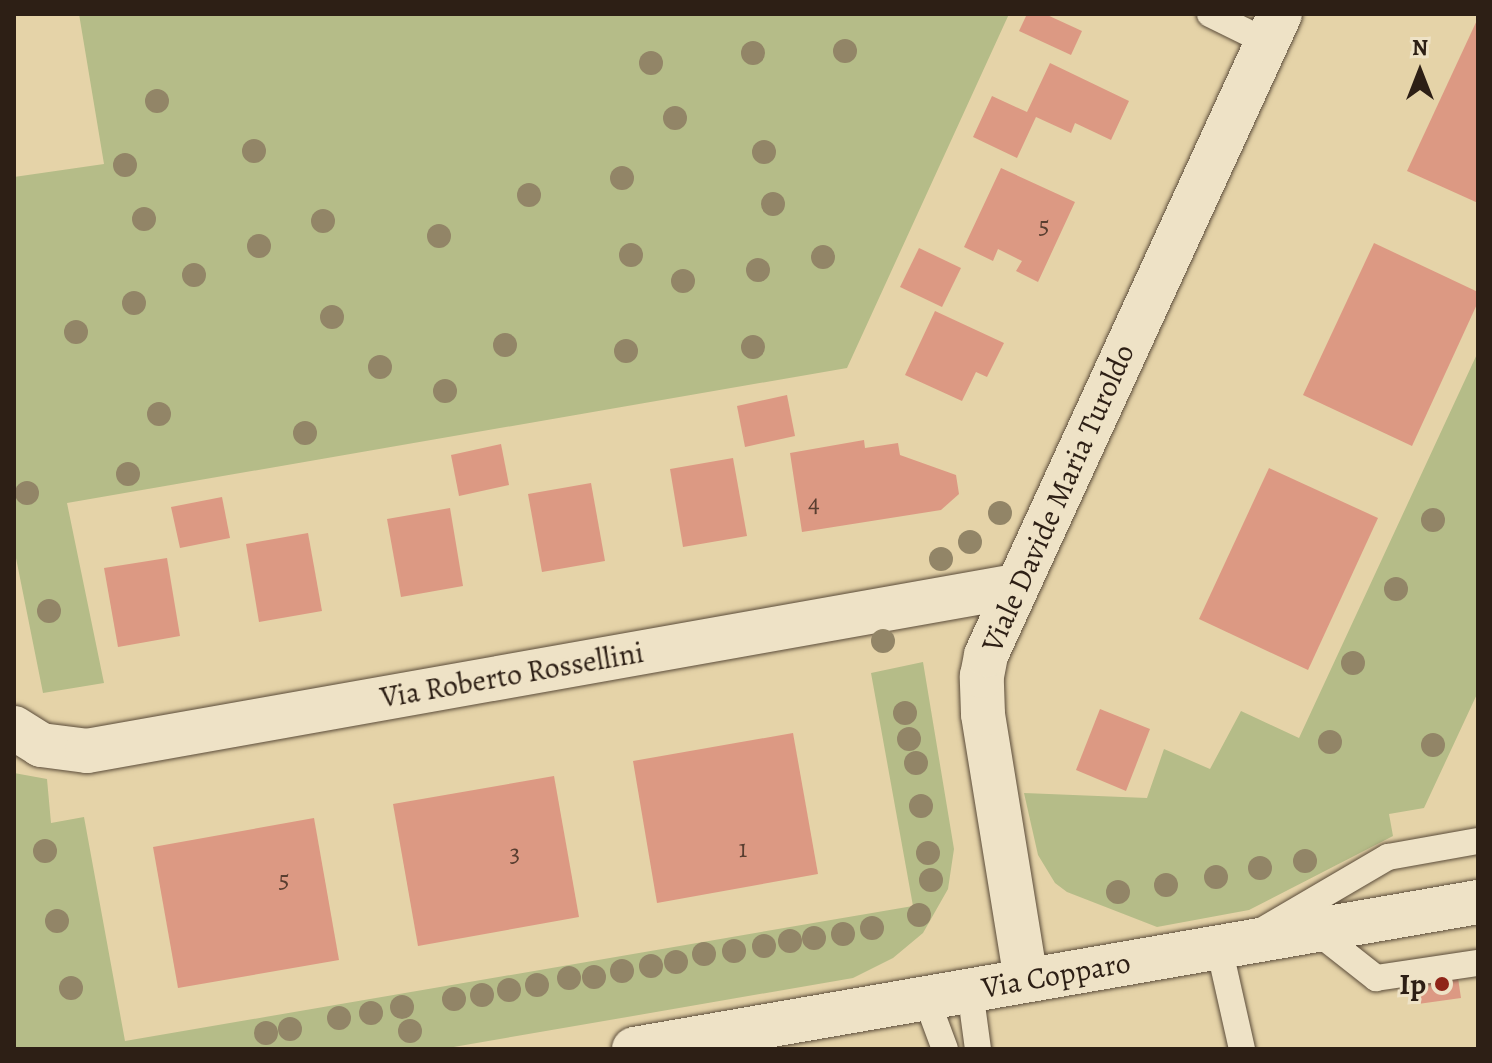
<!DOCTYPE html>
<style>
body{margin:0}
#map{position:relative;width:1492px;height:1063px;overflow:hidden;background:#e5d3a8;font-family:Alegreya,serif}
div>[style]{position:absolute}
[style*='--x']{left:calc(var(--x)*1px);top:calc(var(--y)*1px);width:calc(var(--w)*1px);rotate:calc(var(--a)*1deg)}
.green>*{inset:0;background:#b5bc88}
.building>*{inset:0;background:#dc9983}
.roads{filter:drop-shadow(0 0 2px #5b4c3a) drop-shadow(0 0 2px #5b4c3a)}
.lane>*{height:26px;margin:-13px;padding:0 13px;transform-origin:13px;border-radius:13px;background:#eee2c6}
.street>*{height:44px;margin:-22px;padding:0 22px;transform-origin:22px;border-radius:22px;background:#eee2c6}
.secondary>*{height:44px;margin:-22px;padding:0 22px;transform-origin:22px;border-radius:22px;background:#eee2c6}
.trees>*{width:24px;height:24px;margin:-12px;border-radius:50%;background:#928567}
.dots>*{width:22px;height:22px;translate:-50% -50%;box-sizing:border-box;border:4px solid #eee2c6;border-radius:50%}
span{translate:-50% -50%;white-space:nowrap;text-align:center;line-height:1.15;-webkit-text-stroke:6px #eee2c6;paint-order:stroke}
.number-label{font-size:26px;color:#593e30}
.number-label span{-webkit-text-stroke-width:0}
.street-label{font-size:30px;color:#2d1f15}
.poi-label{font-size:30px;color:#2d1f15;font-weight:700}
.right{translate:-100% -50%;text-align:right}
.frame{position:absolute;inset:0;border:16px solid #2d1f15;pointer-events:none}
.north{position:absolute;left:1380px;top:32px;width:80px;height:80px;-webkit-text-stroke:6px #eee2c6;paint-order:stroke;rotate:0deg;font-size:22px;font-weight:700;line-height:32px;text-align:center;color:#2d1f15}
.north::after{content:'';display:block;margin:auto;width:28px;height:36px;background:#2d1f15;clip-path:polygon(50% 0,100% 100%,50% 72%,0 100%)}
</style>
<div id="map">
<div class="green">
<div style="clip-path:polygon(79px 14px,1009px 14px,847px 368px,67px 503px,104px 683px,43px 693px,14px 548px,14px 177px,104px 164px)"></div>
<div style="clip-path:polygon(1478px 352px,1478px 692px,1424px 808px,1389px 814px,1393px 836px,1249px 910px,1157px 927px,1067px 892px,1055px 883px,1038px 855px,1024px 793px,1147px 798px,1164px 749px,1210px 769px,1241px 711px,1299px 738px)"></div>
<div style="clip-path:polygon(923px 662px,954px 849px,948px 889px,923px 933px,893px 958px,853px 978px,442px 1049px,14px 1049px,14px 773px,47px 779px,51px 823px,84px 817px,125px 1041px,913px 906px,871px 673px)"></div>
</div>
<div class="building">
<div style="clip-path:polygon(1027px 14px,1045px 14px,1082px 31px,1071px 55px,1019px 31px)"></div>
<div style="clip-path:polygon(1478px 18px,1478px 203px,1407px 171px)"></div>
<div style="clip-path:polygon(1050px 63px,1129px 101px,1111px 140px,1075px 123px,1071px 133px,1036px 117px,1017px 158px,973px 137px,992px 96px,1027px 112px)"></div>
<div style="clip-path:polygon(1001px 168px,1075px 202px,1038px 282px,1016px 271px,1022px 261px,998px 249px,993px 261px,964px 247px)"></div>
<div style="clip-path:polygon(1374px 243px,1478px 292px,1478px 302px,1412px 446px,1303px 395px)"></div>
<div style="clip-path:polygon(919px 248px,961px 268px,942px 307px,900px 287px)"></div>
<div style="clip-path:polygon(935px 311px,1004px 343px,987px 377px,976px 372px,962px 401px,905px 375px)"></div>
<div style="clip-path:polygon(787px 395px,795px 436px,745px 447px,737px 406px)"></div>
<div style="clip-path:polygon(864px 440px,865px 448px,898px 443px,900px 455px,956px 475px,959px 494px,941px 510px,802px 532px,790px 453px)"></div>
<div style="clip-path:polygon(501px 444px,509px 485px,459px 496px,451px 455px)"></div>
<div style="clip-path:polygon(733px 458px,747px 536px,683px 547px,670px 469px)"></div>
<div style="clip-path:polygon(1269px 468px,1378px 518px,1308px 670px,1199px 619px)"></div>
<div style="clip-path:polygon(591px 483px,605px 561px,542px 572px,528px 494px)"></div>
<div style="clip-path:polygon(222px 497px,230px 538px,180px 548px,171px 507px)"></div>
<div style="clip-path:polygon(450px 508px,463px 586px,401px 597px,387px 519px)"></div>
<div style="clip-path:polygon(308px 533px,322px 611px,259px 622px,246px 544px)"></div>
<div style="clip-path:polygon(167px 558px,180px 636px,118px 647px,104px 568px)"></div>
<div style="clip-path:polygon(1100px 709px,1150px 729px,1126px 791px,1076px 770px)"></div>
<div style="clip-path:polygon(793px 733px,818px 874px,657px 903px,633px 761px)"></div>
<div style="clip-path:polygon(554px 776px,579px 917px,418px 946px,393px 804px)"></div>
<div style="clip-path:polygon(314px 818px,339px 960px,178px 988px,153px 847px)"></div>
<div style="clip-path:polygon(1455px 958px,1461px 998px,1418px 1004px,1412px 964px)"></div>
</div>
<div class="roads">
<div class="lane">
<div style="--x:1210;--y:14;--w:64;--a:26.2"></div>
<div style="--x:1263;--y:930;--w:145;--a:-30.3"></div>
<div style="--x:1388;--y:857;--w:91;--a:-10.1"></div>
<div style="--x:1315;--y:930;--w:78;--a:38.2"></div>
<div style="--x:1376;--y:978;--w:103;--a:-8.4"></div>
<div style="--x:1219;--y:947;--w:105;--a:77.3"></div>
<div style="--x:970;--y:990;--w:60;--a:82.3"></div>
<div style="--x:926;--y:998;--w:54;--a:69.6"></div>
</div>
<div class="street">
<div style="--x:14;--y:728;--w:32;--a:32"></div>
<div style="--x:41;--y:745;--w:46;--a:7.4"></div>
<div style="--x:87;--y:751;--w:943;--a:-10.08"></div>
<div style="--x:1026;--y:980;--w:269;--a:-99.2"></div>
<div style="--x:983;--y:714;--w:38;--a:-92"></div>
<div style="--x:982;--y:676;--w:21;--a:-79"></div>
<div style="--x:986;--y:655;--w:705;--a:-65.36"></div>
</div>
<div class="secondary">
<div style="--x:634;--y:1049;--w:857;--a:-9.88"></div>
</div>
</div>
<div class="trees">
<div style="left:845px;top:51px"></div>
<div style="left:753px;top:53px"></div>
<div style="left:651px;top:63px"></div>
<div style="left:157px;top:101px"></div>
<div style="left:675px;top:118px"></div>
<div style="left:254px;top:151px"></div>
<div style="left:764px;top:152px"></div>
<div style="left:125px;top:165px"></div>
<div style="left:622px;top:178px"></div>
<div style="left:529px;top:195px"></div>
<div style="left:773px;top:204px"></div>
<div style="left:144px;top:219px"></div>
<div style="left:323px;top:221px"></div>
<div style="left:439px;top:236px"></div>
<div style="left:259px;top:246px"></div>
<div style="left:631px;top:255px"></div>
<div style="left:823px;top:257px"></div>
<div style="left:758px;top:270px"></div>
<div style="left:194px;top:275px"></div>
<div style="left:683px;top:281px"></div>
<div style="left:134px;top:303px"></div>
<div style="left:332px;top:317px"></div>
<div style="left:76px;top:332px"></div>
<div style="left:505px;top:345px"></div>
<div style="left:753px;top:347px"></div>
<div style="left:626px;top:351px"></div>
<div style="left:380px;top:367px"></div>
<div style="left:445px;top:391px"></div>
<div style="left:159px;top:414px"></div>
<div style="left:305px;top:433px"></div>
<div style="left:128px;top:474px"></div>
<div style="left:27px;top:493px"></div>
<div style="left:1000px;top:513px"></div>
<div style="left:1433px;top:520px"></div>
<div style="left:970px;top:542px"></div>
<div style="left:941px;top:559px"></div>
<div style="left:1396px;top:589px"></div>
<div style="left:49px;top:611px"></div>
<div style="left:883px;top:641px"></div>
<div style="left:1353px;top:663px"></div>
<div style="left:905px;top:713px"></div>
<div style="left:909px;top:739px"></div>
<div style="left:1330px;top:742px"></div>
<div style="left:1433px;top:745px"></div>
<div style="left:916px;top:763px"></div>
<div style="left:921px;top:806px"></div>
<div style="left:45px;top:851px"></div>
<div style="left:928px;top:853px"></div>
<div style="left:1305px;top:861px"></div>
<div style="left:1260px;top:868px"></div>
<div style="left:1216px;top:877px"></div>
<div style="left:931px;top:880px"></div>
<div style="left:1166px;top:885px"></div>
<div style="left:1118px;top:892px"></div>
<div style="left:919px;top:915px"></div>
<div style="left:57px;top:921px"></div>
<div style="left:872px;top:928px"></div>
<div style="left:843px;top:934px"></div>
<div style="left:814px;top:938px"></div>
<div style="left:790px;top:941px"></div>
<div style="left:764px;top:946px"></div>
<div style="left:734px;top:951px"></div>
<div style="left:704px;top:954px"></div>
<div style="left:676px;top:962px"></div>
<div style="left:651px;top:966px"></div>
<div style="left:622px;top:971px"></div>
<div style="left:594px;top:977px"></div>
<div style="left:569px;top:978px"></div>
<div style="left:537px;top:985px"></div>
<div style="left:71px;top:988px"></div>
<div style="left:509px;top:990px"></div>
<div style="left:482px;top:995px"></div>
<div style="left:454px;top:999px"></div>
<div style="left:402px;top:1007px"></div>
<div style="left:371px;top:1013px"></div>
<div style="left:339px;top:1018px"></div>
<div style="left:290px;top:1029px"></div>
<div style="left:410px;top:1031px"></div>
<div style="left:266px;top:1033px"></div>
</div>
<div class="dots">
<div style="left:1442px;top:984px;background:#8f2418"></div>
</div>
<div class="number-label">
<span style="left:1044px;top:225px">5</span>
<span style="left:814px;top:504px">4</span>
<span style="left:743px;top:849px">1</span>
<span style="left:515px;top:853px">3</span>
<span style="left:284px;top:879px">5</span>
</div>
<div class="street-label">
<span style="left:1058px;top:498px;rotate:-66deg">Viale Davide Maria Turoldo</span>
<span style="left:512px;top:675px;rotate:-10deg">Via Roberto Rossellini</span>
<span style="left:1056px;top:975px;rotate:-10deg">Via Copparo</span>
</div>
<div class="poi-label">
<span class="right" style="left:1426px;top:984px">Ip</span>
</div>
<div class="frame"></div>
<div class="north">N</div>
</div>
